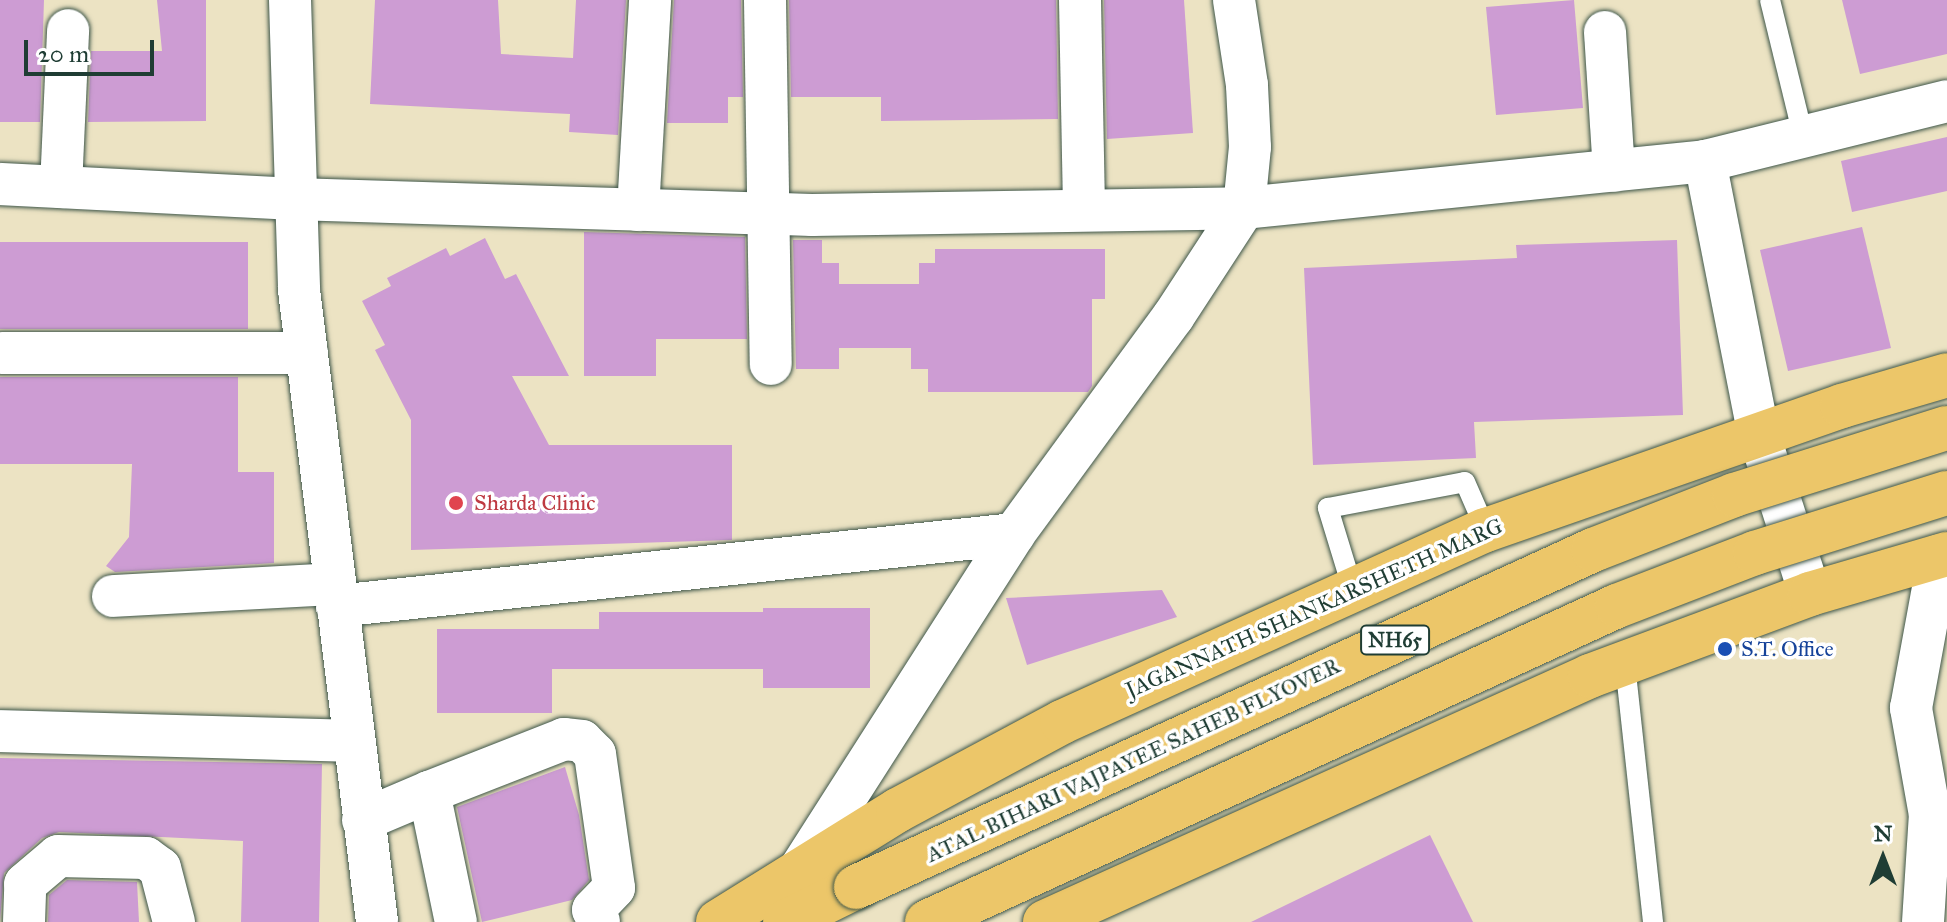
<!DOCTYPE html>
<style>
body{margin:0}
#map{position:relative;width:1947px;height:922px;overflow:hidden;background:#ece3c3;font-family:"IM FELL Great Primer",serif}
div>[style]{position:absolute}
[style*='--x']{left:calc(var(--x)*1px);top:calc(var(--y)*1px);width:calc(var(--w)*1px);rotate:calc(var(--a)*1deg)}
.building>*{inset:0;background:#cd9cd3}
.roads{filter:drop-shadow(0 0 2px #3e5649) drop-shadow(0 0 2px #3e5649)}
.lane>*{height:20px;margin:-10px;padding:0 10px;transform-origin:10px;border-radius:10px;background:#fff}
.street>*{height:42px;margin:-21px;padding:0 21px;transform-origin:21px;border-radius:21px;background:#fff}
.primary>*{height:44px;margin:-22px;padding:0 22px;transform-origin:22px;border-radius:22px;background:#ecc669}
.highway>*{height:44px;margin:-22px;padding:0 22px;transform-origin:22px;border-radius:22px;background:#ecc669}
.bridges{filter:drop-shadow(0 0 2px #3e5649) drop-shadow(0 0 2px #3e5649)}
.highway-bridge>*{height:44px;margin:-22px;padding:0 22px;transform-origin:22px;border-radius:22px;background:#ecc669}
.dots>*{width:22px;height:22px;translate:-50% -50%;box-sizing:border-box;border:4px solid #fff;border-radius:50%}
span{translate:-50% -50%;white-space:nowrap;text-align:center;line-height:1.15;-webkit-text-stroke:7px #fff;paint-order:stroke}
.shield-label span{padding:2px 6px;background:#fff;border:2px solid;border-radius:6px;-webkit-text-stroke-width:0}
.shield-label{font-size:20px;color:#1f3d34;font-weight:700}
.health-label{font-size:22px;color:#be3a42}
.left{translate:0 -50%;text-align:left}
.street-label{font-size:22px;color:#1f3d34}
.transit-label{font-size:22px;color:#164399}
.north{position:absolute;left:1843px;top:818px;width:80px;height:80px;-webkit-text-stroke:6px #fff;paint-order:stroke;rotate:0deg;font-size:22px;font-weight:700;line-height:32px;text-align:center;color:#1f3d34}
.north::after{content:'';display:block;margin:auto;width:28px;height:36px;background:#1f3d34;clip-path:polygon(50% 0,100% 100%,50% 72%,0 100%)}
.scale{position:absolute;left:24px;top:40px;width:130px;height:36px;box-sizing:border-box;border:4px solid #1f3d34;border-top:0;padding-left:10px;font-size:24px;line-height:28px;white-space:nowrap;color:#1f3d34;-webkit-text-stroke:6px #fff;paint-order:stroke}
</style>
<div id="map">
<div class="building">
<div style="clip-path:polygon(0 0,44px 0,40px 122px,0 122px)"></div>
<div style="clip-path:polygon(157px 0,206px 0,206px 121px,88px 122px,91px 51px,162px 51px)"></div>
<div style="clip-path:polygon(375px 0,498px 0,501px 54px,573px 58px,576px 0,626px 0,618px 135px,569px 132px,570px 114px,370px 104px)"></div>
<div style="clip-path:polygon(674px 0,741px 0,743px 97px,728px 97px,728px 123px,667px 123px)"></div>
<div style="clip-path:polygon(789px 0,1056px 0,1058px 119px,881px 121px,881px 97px,791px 97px)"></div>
<div style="clip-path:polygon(1104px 0,1184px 0,1193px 133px,1107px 139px)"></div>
<div style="clip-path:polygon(1574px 0,1583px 108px,1496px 115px,1486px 7px)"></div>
<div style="clip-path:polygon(1842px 0,1947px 0,1947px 54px,1860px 74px)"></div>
<div style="clip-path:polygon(1947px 137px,1947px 191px,1852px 212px,1841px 161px)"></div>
<div style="clip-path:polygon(1862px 227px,1891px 348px,1788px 371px,1760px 250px)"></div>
<div style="clip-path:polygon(584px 232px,745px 237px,747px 339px,656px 339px,656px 376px,584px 376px)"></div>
<div style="clip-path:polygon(485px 238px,505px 279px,516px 274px,569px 376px,512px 376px,549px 445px,732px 445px,732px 540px,411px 550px,411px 420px,375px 350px,385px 345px,362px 301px,391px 286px,387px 278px,446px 248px,450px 256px)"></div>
<div style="clip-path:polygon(793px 240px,822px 240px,822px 263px,839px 263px,839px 284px,919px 284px,919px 263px,935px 263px,935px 249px,1105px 249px,1105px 299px,1092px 299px,1092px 386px,1088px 392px,928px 392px,928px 369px,911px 369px,911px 348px,839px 348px,839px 369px,796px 369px)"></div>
<div style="clip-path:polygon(1677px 240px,1683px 415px,1474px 422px,1476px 458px,1313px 465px,1304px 268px,1517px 258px,1516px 245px)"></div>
<div style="clip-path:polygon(0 242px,248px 242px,248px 329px,0 329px)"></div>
<div style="clip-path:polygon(0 377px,238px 377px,238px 472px,274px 472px,274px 563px,115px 572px,106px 566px,129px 537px,132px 464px,0 464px)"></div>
<div style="clip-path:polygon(1162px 590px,1177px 617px,1027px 665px,1006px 598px)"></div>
<div style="clip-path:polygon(763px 608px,870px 608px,870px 688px,763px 688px,763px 669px,552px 669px,552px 713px,437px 713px,437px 629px,599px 629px,599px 612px,763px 612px)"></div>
<div style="clip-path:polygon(0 758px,322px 764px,319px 922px,241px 922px,243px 841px,59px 832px,42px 838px,4px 873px,0 921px)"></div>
<div style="clip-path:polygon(565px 767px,579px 815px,589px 880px,572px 900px,482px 922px,457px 807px)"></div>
<div style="clip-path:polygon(1430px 835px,1473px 922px,1251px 922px)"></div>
<div style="clip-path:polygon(67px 880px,137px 882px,139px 922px,48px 922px,49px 895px)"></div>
</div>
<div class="roads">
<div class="lane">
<div style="--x:1770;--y:0;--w:144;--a:76.3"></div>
<div style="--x:1353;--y:590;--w:86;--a:-107"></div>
<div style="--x:1328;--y:508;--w:139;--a:-10.7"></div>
<div style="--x:1465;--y:482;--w:52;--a:66.4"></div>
<div style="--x:1625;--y:664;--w:260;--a:83.8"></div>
</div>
<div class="street">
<div style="--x:290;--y:0;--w:290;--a:88.2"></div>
<div style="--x:299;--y:290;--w:637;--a:82.96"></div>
<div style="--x:765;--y:0;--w:364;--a:89.1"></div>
<div style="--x:1080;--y:0;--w:210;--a:88.9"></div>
<div style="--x:1605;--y:32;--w:139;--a:86.3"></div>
<div style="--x:1705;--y:161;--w:279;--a:78.9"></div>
<div style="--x:1759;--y:435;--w:167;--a:72.2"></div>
<div style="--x:0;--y:184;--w:294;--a:2.9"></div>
<div style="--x:294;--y:199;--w:518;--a:1.77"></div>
<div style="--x:812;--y:215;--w:432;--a:-0.9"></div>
<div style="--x:1244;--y:208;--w:463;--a:-5.8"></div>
<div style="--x:1705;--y:161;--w:249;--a:-13.9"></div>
<div style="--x:61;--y:187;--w:157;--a:-87.4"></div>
<div style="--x:638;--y:210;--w:210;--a:-86.7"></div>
<div style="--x:2;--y:353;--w:305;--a:0"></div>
<div style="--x:113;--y:596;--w:222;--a:-3.1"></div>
<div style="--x:337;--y:606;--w:681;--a:-6.07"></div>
<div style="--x:0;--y:731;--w:353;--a:1.6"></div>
<div style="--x:429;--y:792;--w:145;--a:-21.4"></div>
<div style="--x:564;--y:739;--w:18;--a:6"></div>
<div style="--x:582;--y:741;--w:18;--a:45"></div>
<div style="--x:595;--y:754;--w:135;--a:81.9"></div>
<div style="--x:614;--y:888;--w:30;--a:134"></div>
<div style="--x:593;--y:910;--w:13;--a:63"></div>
<div style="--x:363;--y:820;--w:72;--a:-23"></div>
<div style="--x:429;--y:792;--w:133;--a:78.3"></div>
<div style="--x:798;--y:872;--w:401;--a:-57.4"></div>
<div style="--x:1014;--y:534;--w:269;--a:-53.8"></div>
<div style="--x:1173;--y:317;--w:130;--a:-56.9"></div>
<div style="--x:1244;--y:208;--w:61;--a:-84.4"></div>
<div style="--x:1250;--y:147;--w:62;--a:-92.8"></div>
<div style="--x:1247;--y:85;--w:86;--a:-98.7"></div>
<div style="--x:24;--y:922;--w:38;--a:-88"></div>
<div style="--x:25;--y:884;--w:43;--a:-40.3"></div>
<div style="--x:58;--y:856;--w:88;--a:1.3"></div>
<div style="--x:146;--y:858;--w:17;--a:36"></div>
<div style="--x:160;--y:868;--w:56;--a:75.5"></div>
<div style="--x:1923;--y:922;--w:107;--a:-86.3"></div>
<div style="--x:1930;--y:815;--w:109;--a:-100.1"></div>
<div style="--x:1911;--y:708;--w:155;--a:-79.6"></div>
</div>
<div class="primary">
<div style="--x:718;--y:922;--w:212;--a:-31.9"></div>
<div style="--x:898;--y:810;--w:186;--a:-28.2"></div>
<div style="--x:1062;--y:722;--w:465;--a:-24.4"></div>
<div style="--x:1486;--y:530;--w:377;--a:-19.2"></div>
<div style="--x:1842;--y:406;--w:109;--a:-16.4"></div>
<div style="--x:1045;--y:922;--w:598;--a:-24.29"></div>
<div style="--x:1590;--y:676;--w:235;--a:-20.4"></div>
<div style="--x:1810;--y:594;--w:143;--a:-16.3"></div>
</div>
<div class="highway">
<div style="--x:785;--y:922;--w:79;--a:-26.2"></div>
</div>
</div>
<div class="bridges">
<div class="highway-bridge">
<div style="--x:856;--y:887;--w:810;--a:-24.57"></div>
<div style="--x:1593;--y:550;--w:151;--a:-21.3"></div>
<div style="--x:1734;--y:495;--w:223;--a:-17.5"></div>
<div style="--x:927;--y:922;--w:759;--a:-24.61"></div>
<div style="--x:1617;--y:606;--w:148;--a:-21"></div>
<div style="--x:1755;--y:553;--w:201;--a:-17.4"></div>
</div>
</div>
<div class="dots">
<div style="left:456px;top:503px;background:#e0444e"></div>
<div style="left:1725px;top:649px;background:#1a4fb4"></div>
</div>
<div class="shield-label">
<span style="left:1395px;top:640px">NH65</span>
</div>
<div class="health-label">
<span class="left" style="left:474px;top:503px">Sharda Clinic</span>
</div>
<div class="street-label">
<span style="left:1314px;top:608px;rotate:-24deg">JAGANNATH SHANKARSHETH MARG</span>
<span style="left:1133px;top:760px;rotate:-25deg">ATAL BIHARI VAJPAYEE SAHEB FLYOVER</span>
</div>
<div class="transit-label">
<span class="left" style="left:1741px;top:649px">S.T. Office</span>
</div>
<div class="north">N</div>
<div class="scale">20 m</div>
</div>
